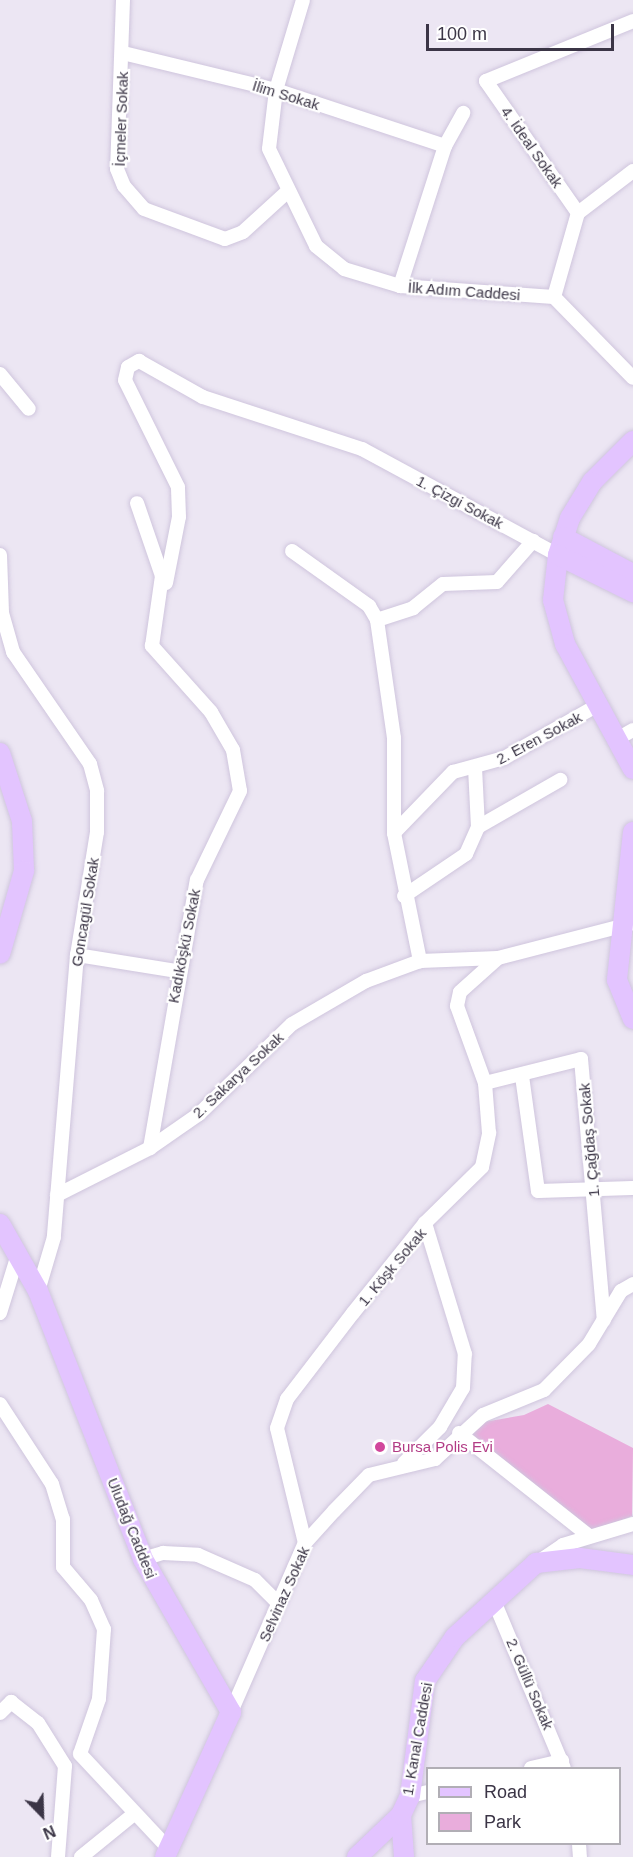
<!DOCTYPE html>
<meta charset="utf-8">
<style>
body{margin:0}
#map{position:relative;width:633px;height:1857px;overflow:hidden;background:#ece6f3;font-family:Helvetica,sans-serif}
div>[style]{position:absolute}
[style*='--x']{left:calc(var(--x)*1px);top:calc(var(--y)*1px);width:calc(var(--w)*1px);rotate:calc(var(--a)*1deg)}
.green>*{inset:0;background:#e9addc}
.roads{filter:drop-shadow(0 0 2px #cfc5dd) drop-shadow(0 0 2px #cfc5dd)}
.street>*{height:14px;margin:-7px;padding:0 7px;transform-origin:7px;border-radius:7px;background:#fff}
.secondary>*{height:20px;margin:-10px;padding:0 10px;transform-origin:10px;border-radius:10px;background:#e3c4ff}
.dots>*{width:16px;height:16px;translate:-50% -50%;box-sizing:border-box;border:3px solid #fff;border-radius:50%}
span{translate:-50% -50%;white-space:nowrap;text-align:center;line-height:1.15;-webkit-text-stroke:4.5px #fff;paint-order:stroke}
.street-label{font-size:15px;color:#3b3546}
.hotel-label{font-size:15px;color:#b23c85}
.left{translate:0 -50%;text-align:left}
.legend{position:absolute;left:426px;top:1767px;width:195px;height:78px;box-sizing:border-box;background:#fff;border:2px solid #b1aeb5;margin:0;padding:8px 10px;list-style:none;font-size:18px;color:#3b3546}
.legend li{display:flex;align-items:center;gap:12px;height:30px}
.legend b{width:30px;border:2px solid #b1aeb5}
.north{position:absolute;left:12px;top:1785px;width:60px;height:60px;-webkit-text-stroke:4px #fff;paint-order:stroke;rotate:157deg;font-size:16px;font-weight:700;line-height:24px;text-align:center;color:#3b3546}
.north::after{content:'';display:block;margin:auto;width:21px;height:27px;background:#3b3546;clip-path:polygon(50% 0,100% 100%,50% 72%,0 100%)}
.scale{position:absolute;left:426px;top:24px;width:188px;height:27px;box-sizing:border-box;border:3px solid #3b3546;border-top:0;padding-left:8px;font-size:18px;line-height:21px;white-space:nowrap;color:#3b3546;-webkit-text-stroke:4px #fff;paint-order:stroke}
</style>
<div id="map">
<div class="green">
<div style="clip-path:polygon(548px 1404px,633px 1448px,632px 1516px,594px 1532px,467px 1434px,484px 1422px,524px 1415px)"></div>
</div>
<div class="roads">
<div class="street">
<div style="--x:123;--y:0;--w:169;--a:92"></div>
<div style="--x:117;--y:169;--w:18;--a:68"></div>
<div style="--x:124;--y:186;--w:30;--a:49"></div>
<div style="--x:144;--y:209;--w:86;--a:20.3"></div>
<div style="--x:225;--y:239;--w:19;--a:-21"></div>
<div style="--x:243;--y:232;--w:59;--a:-42.3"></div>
<div style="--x:303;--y:0;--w:94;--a:106.7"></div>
<div style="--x:276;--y:90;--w:59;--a:96.8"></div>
<div style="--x:269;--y:149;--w:108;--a:64.1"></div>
<div style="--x:316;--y:246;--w:36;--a:39"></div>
<div style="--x:344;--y:269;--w:59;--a:16.9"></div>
<div style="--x:400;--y:286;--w:154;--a:4.1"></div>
<div style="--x:554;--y:297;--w:113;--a:45.7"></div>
<div style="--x:123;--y:53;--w:157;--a:13.6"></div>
<div style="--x:276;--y:90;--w:178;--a:18.3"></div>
<div style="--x:578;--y:213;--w:161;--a:-124.9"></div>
<div style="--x:486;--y:81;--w:159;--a:-22.2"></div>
<div style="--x:400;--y:286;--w:147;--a:-72.2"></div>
<div style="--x:445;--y:146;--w:38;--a:-61"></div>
<div style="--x:554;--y:297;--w:87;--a:-74.1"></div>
<div style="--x:578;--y:213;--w:69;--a:-37.4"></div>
<div style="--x:0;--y:374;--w:45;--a:50.4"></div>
<div style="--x:292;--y:551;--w:95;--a:35.5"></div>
<div style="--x:369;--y:606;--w:16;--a:60"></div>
<div style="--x:377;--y:620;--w:119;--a:81.8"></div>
<div style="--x:394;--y:738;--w:95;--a:90"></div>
<div style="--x:394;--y:833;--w:131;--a:78.5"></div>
<div style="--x:0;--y:555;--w:58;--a:88"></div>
<div style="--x:2;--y:613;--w:41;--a:74.2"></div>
<div style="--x:13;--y:652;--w:136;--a:55.5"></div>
<div style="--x:90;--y:764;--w:28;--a:75"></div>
<div style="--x:97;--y:791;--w:41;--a:90"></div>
<div style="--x:97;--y:832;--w:125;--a:99.2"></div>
<div style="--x:77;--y:955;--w:283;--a:94.7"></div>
<div style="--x:54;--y:1237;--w:56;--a:106.5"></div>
<div style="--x:166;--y:583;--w:67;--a:-78.9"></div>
<div style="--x:179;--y:517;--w:30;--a:-92"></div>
<div style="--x:178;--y:487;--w:119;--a:-116.4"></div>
<div style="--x:125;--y:380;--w:13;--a:-77"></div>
<div style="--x:128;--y:367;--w:13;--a:-29"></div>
<div style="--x:139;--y:361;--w:73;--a:29.4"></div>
<div style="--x:203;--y:397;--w:167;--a:18.1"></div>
<div style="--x:362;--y:449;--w:223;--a:28.4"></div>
<div style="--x:377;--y:620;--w:38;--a:-18"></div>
<div style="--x:413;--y:608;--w:38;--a:-39"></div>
<div style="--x:443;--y:584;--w:54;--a:-2.1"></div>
<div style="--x:497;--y:582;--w:55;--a:-48.7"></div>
<div style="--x:619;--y:738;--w:16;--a:-30"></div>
<div style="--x:478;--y:827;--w:95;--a:-29.8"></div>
<div style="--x:394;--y:833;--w:85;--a:-46"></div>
<div style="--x:453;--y:772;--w:53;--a:-15.4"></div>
<div style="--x:504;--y:758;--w:110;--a:-29.4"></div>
<div style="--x:404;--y:896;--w:75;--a:-34.1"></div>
<div style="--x:466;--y:854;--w:30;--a:-66"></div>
<div style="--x:478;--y:827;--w:59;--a:-92.9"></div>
<div style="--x:77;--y:955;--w:101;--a:9.1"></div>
<div style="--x:522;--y:1076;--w:116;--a:82.1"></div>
<div style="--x:538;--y:1191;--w:95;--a:-1.8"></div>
<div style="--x:485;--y:1083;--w:99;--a:-14"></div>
<div style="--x:581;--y:1059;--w:262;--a:85"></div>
<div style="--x:150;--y:1148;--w:60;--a:-34.8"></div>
<div style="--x:199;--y:1114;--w:129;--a:-44.1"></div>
<div style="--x:292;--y:1024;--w:86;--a:-30.2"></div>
<div style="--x:366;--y:981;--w:58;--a:-20.3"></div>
<div style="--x:420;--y:961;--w:78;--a:-2.2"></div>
<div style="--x:498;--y:958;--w:139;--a:-14.5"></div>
<div style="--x:57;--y:1195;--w:104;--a:-26.8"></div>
<div style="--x:150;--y:1148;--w:272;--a:-80.1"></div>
<div style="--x:197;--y:880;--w:99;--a:-64.2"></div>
<div style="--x:240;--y:791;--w:42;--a:-99.7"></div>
<div style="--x:233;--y:750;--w:44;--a:-120.1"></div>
<div style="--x:211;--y:712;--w:89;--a:-131.8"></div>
<div style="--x:152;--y:646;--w:71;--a:-81.9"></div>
<div style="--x:162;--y:576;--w:77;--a:-108.9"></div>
<div style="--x:0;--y:1313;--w:54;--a:-72.9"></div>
<div style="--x:0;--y:1404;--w:95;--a:57"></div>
<div style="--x:52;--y:1484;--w:37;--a:73"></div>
<div style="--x:63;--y:1519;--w:48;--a:90"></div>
<div style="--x:63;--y:1567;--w:43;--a:49.7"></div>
<div style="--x:91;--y:1600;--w:32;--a:66"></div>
<div style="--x:104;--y:1629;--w:70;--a:94.1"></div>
<div style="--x:99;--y:1699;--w:58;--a:109.1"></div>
<div style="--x:80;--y:1754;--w:127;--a:46.9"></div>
<div style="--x:459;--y:1433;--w:166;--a:38.4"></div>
<div style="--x:404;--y:1463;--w:51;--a:-45"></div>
<div style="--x:440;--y:1427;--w:45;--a:-59.5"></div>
<div style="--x:463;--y:1388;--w:34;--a:-87"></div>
<div style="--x:465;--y:1354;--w:137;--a:-107"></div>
<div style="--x:305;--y:1543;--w:118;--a:-103.7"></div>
<div style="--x:277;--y:1428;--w:31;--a:-71"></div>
<div style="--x:287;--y:1399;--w:108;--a:-52.5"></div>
<div style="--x:353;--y:1313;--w:115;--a:-51.3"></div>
<div style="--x:425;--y:1223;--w:80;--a:-44.5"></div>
<div style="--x:482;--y:1167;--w:35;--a:-78"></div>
<div style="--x:489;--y:1133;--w:50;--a:-94.6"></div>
<div style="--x:485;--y:1083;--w:82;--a:-110"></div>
<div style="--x:457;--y:1006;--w:14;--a:-78"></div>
<div style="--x:460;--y:992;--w:51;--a:-41.8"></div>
<div style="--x:143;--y:1559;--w:21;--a:-17"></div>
<div style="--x:163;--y:1553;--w:35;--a:3"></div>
<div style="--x:198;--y:1555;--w:62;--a:23.7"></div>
<div style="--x:255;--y:1580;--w:33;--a:45"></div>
<div style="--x:541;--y:1560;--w:27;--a:-34"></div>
<div style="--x:563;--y:1545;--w:73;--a:-16.7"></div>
<div style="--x:494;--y:1601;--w:181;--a:67.3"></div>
<div style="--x:231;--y:1712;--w:184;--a:-66.4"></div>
<div style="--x:305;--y:1543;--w:43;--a:-47.8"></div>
<div style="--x:334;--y:1511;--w:50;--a:-45.8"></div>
<div style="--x:369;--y:1475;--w:68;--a:-13.6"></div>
<div style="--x:435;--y:1459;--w:65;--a:-42.5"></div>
<div style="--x:483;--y:1415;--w:66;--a:-22.3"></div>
<div style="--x:544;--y:1390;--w:64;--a:-45.6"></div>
<div style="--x:589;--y:1344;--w:62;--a:-58.9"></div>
<div style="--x:621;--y:1291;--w:14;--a:-30"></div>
<div style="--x:0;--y:1713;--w:16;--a:-45"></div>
<div style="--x:11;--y:1702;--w:34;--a:38"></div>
<div style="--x:38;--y:1723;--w:51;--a:57.9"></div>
<div style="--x:65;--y:1766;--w:91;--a:94.4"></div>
<div style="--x:531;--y:1768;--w:32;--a:-13"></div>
<div style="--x:410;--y:1796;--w:18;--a:-13"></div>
<div style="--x:579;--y:1844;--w:13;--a:86"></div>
<div style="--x:81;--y:1857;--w:68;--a:-39.1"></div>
</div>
<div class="secondary">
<div style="--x:633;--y:441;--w:58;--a:135"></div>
<div style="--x:592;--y:482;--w:42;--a:121.4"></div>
<div style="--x:570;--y:518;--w:39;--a:108"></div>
<div style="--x:558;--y:555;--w:45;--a:96.3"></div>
<div style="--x:553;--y:600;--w:46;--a:74.7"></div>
<div style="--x:565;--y:644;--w:142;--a:61.5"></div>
<div style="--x:563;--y:537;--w:79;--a:27.9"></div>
<div style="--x:558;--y:555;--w:84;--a:26.3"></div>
<div style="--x:0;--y:753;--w:71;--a:72.1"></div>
<div style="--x:22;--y:821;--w:50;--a:87.7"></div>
<div style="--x:24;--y:871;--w:86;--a:106.1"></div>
<div style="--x:633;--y:832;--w:149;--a:96.2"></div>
<div style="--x:617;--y:980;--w:42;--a:67.7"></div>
<div style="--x:0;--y:1224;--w:77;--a:60.4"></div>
<div style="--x:38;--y:1291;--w:288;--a:68.6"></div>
<div style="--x:143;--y:1559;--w:177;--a:60.1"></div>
<div style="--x:231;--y:1712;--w:159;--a:114.5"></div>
<div style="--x:401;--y:1815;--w:42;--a:85.9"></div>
<div style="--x:357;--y:1857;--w:61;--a:-43.7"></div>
<div style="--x:401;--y:1815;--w:21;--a:-65"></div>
<div style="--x:410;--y:1796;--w:116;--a:-82.6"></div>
<div style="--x:425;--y:1681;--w:53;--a:-55.7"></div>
<div style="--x:455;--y:1637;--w:110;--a:-42.4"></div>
<div style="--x:536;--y:1563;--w:44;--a:-6.5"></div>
<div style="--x:580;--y:1558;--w:53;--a:7.5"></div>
</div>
</div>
<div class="dots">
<div style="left:380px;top:1447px;background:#d1479c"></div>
</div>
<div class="street-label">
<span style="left:286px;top:95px;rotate:17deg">İlim Sokak</span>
<span style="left:121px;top:119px;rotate:-88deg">İçmeler Sokak</span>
<span style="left:532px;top:147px;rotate:55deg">4. İdeal Sokak</span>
<span style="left:464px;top:291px;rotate:4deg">İlk Adım Caddesi</span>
<span style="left:460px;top:502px;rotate:28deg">1. Çizgi Sokak</span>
<span style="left:539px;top:738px;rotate:-28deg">2. Eren Sokak</span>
<span style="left:85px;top:912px;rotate:-81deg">Goncagül Sokak</span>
<span style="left:184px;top:946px;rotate:-79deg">Kadıköşkü Sokak</span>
<span style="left:238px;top:1075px;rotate:-43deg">2. Sakarya Sokak</span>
<span style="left:589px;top:1140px;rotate:-95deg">1. Çağdaş Sokak</span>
<span style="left:392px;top:1267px;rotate:-50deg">1. Köşk Sokak</span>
<span style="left:132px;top:1528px;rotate:68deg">Uludağ Caddesi</span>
<span style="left:284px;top:1594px;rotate:-66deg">Selvinaz Sokak</span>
<span style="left:530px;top:1684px;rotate:67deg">2. Güllü Sokak</span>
<span style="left:417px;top:1739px;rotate:-80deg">1. Kanal Caddesi</span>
</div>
<div class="hotel-label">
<span class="left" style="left:392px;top:1447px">Bursa Polis Evi</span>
</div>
<ul class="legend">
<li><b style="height:8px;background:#e3c4ff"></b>Road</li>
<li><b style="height:16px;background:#e9addc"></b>Park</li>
</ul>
<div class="north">N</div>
<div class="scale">100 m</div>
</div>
